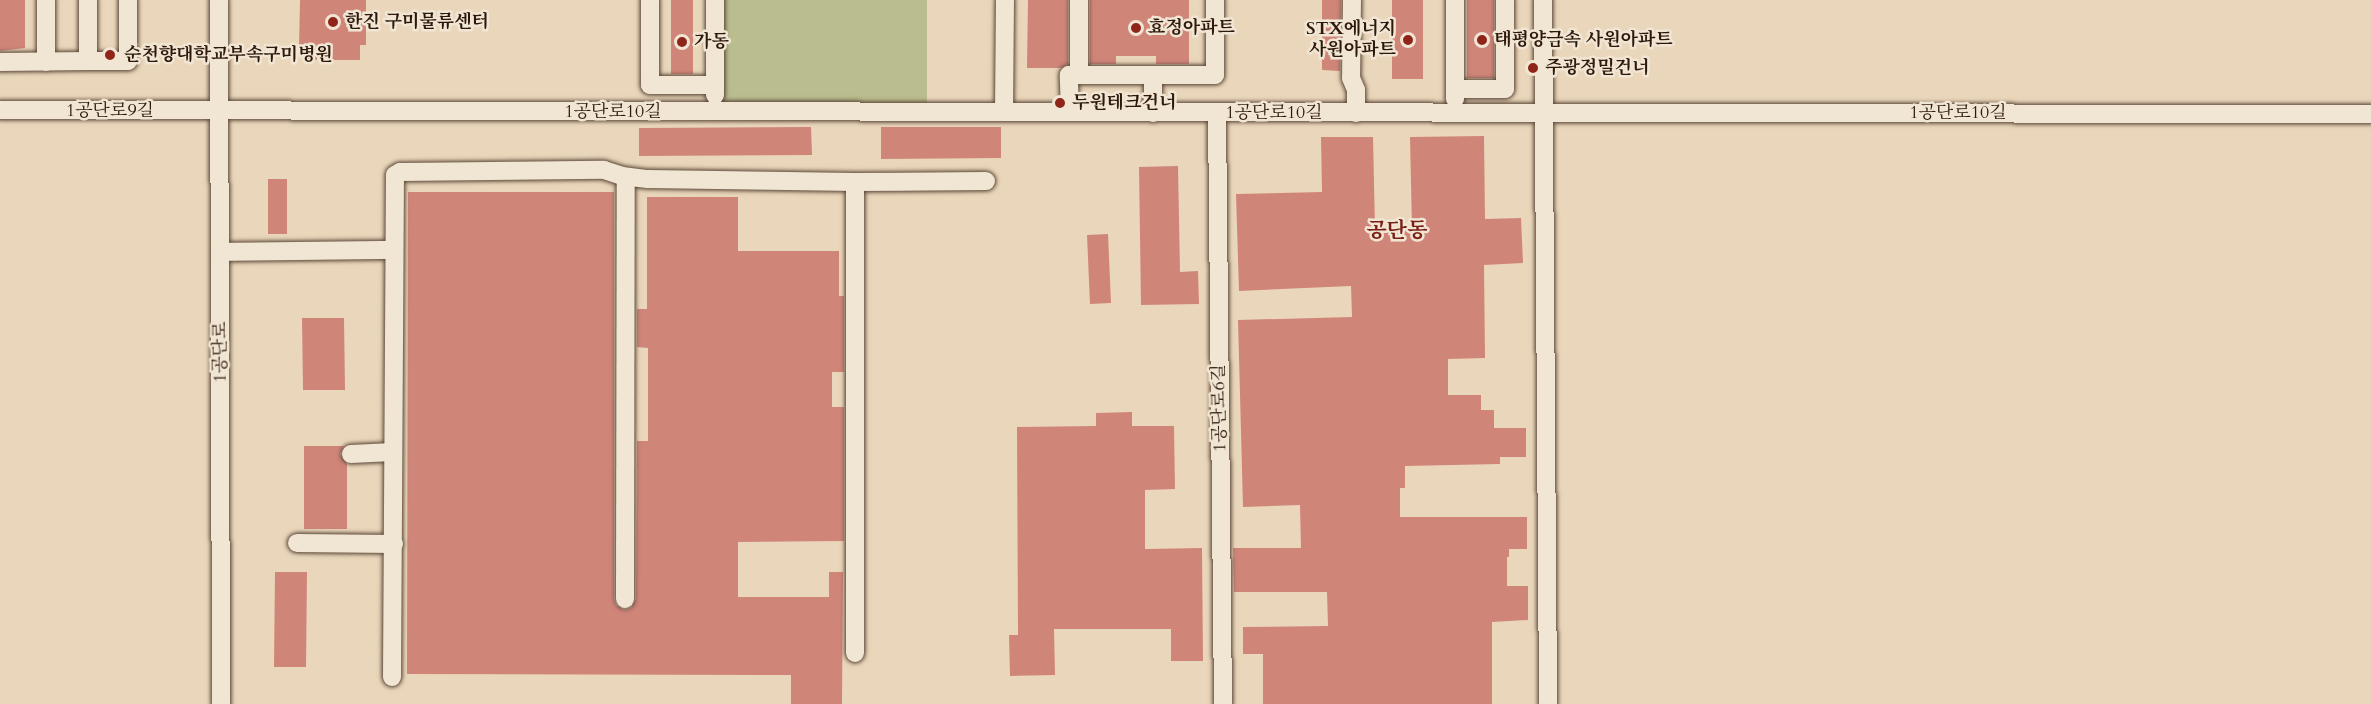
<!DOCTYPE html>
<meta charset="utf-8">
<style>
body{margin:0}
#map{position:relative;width:2371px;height:704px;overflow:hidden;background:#ead7bb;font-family:Cardo,"Noto Serif KR",serif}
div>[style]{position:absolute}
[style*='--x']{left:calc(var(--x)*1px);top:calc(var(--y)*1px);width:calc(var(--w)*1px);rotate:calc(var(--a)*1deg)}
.green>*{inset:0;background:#babd8e}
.building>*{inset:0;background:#d08579}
.roads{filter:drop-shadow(0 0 2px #5c4838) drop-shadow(0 0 2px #5c4838)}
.minor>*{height:18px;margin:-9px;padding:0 9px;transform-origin:9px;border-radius:9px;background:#f1e5d3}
.dots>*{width:16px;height:16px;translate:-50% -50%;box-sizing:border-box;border:3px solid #f1e5d3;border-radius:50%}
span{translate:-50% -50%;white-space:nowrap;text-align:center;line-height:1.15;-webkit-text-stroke:5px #f1e5d3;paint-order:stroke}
.poi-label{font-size:18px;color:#2d190c;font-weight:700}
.left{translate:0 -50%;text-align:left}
.right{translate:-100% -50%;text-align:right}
.street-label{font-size:18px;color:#2d190c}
.quarter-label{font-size:21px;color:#7a1f14;font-weight:700}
</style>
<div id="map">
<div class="green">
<div style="clip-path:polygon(723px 0,927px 0,927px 103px,723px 103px)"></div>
</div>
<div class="building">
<div style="clip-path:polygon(0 0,25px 0,25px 48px,0 51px)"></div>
<div style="clip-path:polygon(300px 0,366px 0,366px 45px,360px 45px,360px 60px,304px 60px,304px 49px,299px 49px)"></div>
<div style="clip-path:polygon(671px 0,693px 0,693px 74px,671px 74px)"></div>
<div style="clip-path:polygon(1028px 0,1068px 0,1068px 64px,1061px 68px,1027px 68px)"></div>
<div style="clip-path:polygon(1090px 0,1189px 0,1189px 64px,1156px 64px,1156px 56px,1116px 56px,1116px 64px,1090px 64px)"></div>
<div style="clip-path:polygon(1322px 0,1341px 0,1340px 71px,1322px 70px)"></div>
<div style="clip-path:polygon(1392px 0,1423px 0,1423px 79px,1392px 79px)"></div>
<div style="clip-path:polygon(1467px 0,1494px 0,1494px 78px,1467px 78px)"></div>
<div style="clip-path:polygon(811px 127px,812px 155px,639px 156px,639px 128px)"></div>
<div style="clip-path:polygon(881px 127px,1001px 127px,1001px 158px,881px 159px)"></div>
<div style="clip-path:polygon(1484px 136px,1485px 219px,1521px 218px,1523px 263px,1484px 265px,1485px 358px,1448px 359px,1448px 395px,1481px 395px,1481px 410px,1494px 410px,1494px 428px,1526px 428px,1526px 457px,1500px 457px,1500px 464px,1405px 466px,1405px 488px,1400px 488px,1400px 517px,1527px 517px,1527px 549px,1509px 549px,1509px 557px,1507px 557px,1507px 586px,1528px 586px,1528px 620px,1492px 622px,1492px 704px,1263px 704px,1263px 654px,1243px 654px,1243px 627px,1328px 626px,1327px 592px,1234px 592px,1233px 548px,1301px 548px,1300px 505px,1243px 507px,1238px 320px,1352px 317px,1351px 286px,1239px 291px,1236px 194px,1322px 192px,1321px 137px,1373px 137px,1375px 229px,1412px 228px,1410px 137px)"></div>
<div style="clip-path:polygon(1178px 166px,1180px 272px,1198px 271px,1199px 304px,1141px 305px,1139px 167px)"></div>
<div style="clip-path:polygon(268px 179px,287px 179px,287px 234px,268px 234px)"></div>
<div style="clip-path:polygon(408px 192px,614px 192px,614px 599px,616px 605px,624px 610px,631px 608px,636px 599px,637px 441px,648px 441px,648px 348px,637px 347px,637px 309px,647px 309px,647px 197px,738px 197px,738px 251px,839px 251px,839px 296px,844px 296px,844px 372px,832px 372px,832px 407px,844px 407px,844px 541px,738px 542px,738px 597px,829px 597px,829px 572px,843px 572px,842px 704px,791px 704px,791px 675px,407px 674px)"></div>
<div style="clip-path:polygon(1108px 234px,1111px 303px,1090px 304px,1087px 235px)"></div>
<div style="clip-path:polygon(302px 318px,344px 318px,345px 390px,303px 390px)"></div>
<div style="clip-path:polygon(1132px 412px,1132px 426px,1174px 426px,1175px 489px,1145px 490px,1145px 549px,1202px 548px,1203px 661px,1171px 661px,1171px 629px,1054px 629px,1055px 675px,1010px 676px,1009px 635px,1018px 635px,1017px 427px,1096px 426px,1096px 413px)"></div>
<div style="clip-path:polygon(304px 446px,344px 446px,340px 454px,347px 464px,347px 529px,304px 529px)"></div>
<div style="clip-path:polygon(275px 572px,307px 572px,306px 667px,274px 667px)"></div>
</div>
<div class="roads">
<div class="minor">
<div style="--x:46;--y:0;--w:62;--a:90"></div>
<div style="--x:88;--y:0;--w:61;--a:90"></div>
<div style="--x:88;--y:61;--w:40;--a:0"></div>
<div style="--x:128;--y:61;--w:61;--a:-90"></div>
<div style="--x:219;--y:0;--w:704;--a:89.84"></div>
<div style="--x:650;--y:0;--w:85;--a:90"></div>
<div style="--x:650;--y:85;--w:65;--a:0"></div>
<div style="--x:715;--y:0;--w:95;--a:90"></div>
<div style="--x:1352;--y:0;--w:78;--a:90.7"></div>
<div style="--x:1351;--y:78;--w:13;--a:67"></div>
<div style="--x:1356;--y:90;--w:23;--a:90"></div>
<div style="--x:1455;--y:0;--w:99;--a:90"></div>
<div style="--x:1543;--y:0;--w:704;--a:89.59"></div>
<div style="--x:0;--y:62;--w:88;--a:-0.7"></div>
<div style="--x:1079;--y:75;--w:75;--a:-90"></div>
<div style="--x:1455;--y:89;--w:50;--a:0"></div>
<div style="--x:1505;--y:89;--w:89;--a:-90"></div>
<div style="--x:0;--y:110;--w:2371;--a:0.1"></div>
<div style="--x:1004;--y:112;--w:112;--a:-89.5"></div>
<div style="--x:1070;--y:112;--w:37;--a:-92"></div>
<div style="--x:1069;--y:75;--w:84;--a:0"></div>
<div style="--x:1153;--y:113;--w:38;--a:-90"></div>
<div style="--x:1153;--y:75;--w:62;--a:0"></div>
<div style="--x:1215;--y:75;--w:75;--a:-90"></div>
<div style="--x:1217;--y:113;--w:591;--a:89.42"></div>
<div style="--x:855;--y:182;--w:471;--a:90"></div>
<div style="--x:221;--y:252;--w:172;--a:-0.7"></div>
<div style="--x:351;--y:454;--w:42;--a:-2.7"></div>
<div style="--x:297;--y:543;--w:97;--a:0.6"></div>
<div style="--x:625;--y:599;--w:422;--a:-89.9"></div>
<div style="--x:392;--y:677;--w:502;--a:-89.66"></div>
<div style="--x:395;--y:175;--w:6;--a:-31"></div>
<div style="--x:400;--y:172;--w:204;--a:-0.6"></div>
<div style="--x:604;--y:170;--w:19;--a:18"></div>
<div style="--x:622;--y:176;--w:26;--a:7"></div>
<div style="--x:648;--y:179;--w:207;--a:0.8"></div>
<div style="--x:855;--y:182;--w:131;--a:-0.4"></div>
</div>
</div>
<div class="dots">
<div style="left:333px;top:22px;background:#8f2418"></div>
<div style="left:1136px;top:28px;background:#8f2418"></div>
<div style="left:1408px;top:40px;background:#8f2418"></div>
<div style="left:1482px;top:40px;background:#8f2418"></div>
<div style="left:682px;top:42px;background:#8f2418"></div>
<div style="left:110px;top:55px;background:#8f2418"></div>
<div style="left:1533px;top:68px;background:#8f2418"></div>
<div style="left:1060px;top:103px;background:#8f2418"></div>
</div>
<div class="poi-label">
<span class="left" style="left:345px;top:22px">한진 구미물류센터</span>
<span class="left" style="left:1148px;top:28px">효정아파트</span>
<span class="right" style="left:1396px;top:40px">STX에너지<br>사원아파트</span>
<span class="left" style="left:1494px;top:40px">태평양금속 사원아파트</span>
<span class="left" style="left:694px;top:42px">가동</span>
<span class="left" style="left:124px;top:55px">순천향대학교부속구미병원</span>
<span class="left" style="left:1545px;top:68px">주광정밀건너</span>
<span class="left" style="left:1072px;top:103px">두원테크건너</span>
</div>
<div class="street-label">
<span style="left:110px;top:111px">1공단로9길</span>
<span style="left:613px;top:112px">1공단로10길</span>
<span style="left:1274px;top:113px">1공단로10길</span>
<span style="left:1958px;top:113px">1공단로10길</span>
<span style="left:221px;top:352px;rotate:-90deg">1공단로</span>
<span style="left:1220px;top:408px;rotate:-91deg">1공단로6길</span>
</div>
<div class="quarter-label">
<span style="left:1397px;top:231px">공단동</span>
</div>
</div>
